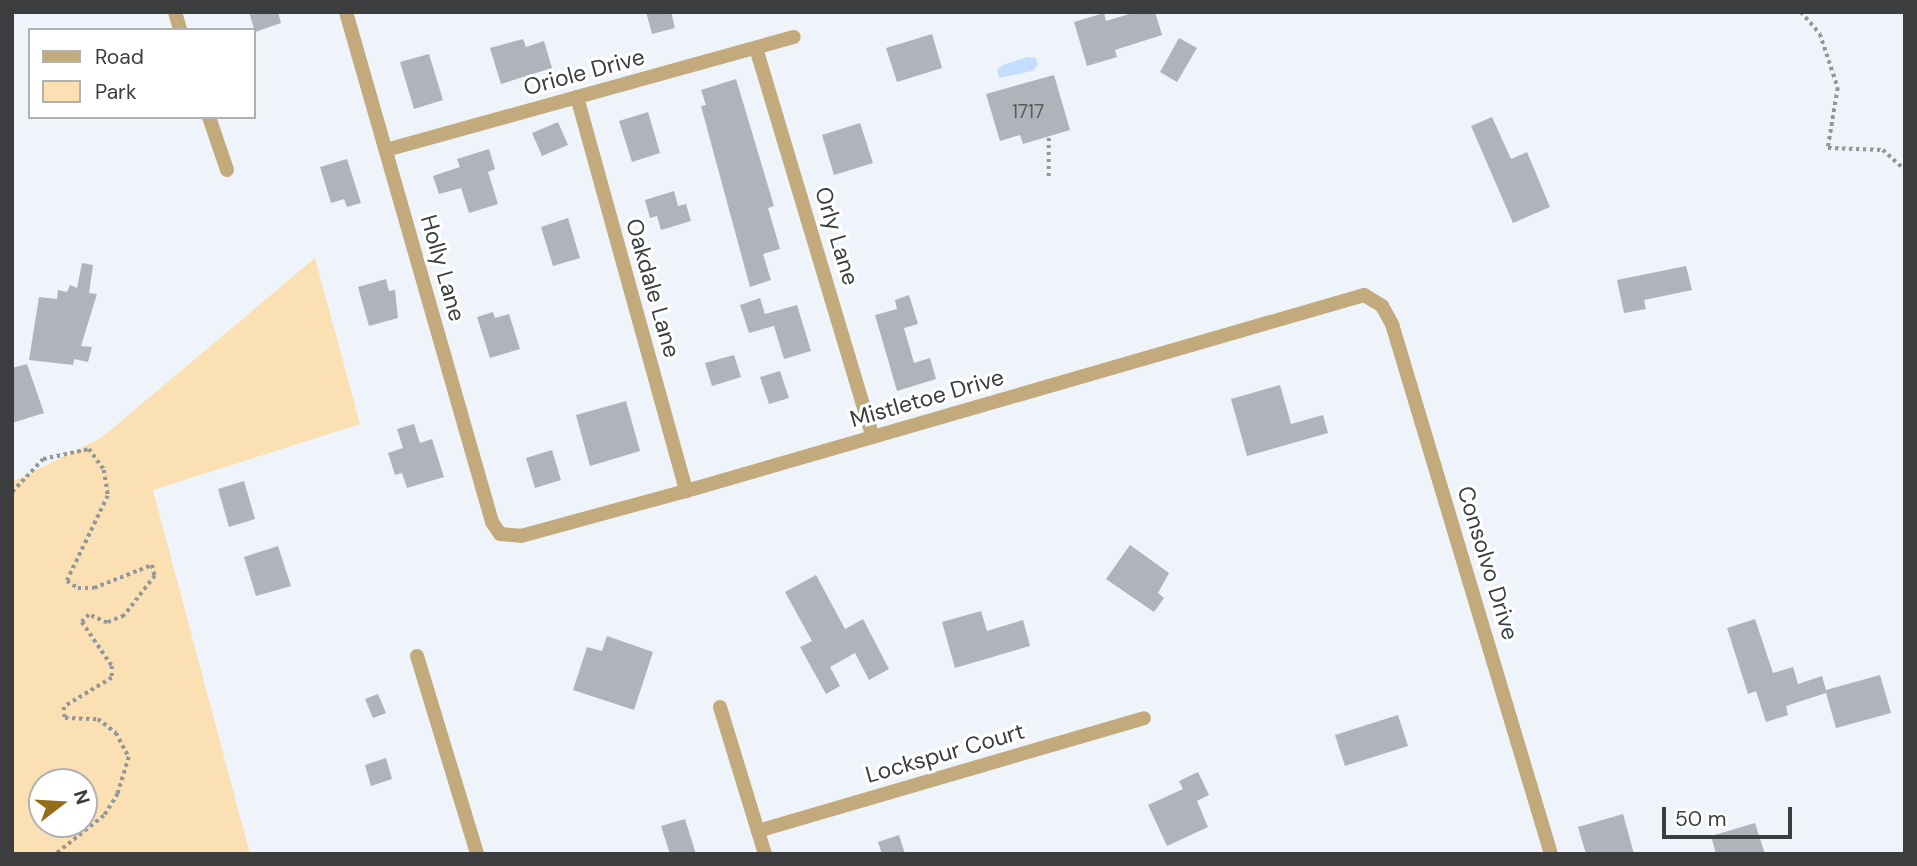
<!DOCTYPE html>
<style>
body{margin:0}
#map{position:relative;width:1917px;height:866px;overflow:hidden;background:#eef4fa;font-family:"DM Sans",sans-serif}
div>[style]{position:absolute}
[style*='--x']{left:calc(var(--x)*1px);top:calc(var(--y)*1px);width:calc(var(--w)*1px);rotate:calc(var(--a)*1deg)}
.green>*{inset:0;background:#fae0b2}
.water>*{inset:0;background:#c5deff}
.building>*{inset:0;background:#afb4ba}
.path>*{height:3.5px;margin-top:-1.75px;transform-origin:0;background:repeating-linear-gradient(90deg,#93979a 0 3.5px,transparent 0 7px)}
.minor>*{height:14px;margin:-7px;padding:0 7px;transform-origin:7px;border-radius:7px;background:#c3aa7d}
span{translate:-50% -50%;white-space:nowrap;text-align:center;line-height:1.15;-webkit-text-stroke:6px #fff;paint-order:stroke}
.number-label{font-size:19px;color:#585b5e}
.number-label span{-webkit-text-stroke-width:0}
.street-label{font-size:23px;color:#3b3d3f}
.frame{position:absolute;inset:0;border:14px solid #3b3d3f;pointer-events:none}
.legend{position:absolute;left:28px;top:28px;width:228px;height:91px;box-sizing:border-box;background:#fff;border:2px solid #b1b1b2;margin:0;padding:9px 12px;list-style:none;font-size:21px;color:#3b3d3f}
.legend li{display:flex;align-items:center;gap:14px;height:35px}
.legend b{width:35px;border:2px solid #b1b1b2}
.north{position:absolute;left:28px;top:768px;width:70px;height:70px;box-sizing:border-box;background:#fff;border:2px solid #b1b1b2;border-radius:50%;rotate:73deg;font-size:19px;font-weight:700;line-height:28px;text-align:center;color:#3b3d3f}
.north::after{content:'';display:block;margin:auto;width:24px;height:32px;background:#946d16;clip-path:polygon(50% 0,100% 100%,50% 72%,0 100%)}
.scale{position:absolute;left:1662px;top:807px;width:130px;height:32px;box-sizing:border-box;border:4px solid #3b3d3f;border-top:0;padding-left:9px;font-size:21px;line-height:24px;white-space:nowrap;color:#3b3d3f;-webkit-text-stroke:5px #fff;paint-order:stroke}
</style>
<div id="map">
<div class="green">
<div style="clip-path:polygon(evenodd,315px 258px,360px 424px,153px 490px,250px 854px,12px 854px,12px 482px,101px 438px,315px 258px,42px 782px,84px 782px,84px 824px,42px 824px,42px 782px)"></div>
</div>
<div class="water">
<div style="clip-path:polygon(1027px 57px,1036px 58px,1038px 65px,1032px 71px,999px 78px,997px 70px,1003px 65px)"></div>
</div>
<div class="building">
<div style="clip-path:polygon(249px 12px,278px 12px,281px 23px,255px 32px)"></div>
<div style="clip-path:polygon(646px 12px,671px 12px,675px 28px,652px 34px)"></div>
<div style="clip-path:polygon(1136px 12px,1155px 12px,1162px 35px,1115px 50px,1117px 57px,1087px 66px,1074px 22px,1104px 13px,1106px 21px)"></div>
<div style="clip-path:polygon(932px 34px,942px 68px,897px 82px,886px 48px)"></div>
<div style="clip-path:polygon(1179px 38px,1197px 48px,1177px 82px,1160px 72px)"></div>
<div style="clip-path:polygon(523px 39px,526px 47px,544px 41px,552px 68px,501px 84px,490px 48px)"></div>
<div style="clip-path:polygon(429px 54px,443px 100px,414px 109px,400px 62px)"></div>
<div style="clip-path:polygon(1054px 75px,1070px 130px,1023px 144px,1020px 135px,1000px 141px,986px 94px)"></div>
<div style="clip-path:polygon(736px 79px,774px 206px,768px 208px,780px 249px,763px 254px,771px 280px,750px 287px,701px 106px,706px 105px,701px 90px)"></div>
<div style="clip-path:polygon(648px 112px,660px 153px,632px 162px,619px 121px)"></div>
<div style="clip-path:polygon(1492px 117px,1511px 159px,1527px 152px,1550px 207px,1513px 223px,1471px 126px)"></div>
<div style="clip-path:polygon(558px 122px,568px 145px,542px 156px,532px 133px)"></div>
<div style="clip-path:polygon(860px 123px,873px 163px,834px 175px,822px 135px)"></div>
<div style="clip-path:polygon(489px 149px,495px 169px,488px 172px,498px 204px,469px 213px,461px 188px,439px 194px,433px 176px,460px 167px,457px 159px)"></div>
<div style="clip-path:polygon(347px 159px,361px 203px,347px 207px,344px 199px,331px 203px,320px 167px)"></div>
<div style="clip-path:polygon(674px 191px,678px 206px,686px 204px,691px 221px,661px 230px,657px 216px,650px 218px,645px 200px)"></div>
<div style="clip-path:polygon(568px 218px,580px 258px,553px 266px,541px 227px)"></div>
<div style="clip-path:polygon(82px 263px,93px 265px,89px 293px,97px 294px,81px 346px,92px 347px,88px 362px,74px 359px,73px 365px,29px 360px,39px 297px,57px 299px,58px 290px,67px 292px,70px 285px,77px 288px)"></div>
<div style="clip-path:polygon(1686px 266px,1692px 290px,1644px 300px,1646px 309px,1624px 313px,1617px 280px)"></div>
<div style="clip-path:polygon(386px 279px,389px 291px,395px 290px,398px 318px,369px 326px,358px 287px)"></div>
<div style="clip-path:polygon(909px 295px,918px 324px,904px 328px,914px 363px,930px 358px,936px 379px,897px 391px,875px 315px,897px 309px,895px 300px)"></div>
<div style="clip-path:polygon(760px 298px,765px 314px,797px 305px,811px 351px,784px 359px,774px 326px,749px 333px,740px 305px)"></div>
<div style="clip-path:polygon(493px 312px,495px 318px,509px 314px,520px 349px,490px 358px,477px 317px)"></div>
<div style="clip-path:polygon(734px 355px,741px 377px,712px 386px,705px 363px)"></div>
<div style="clip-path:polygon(27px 364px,44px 413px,12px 423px,12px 368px)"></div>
<div style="clip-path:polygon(780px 371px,789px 398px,769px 404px,760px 377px)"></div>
<div style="clip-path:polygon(1280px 385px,1291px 424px,1323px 415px,1328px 433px,1247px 456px,1231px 399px)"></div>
<div style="clip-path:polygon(626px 401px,640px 451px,590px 466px,576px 415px)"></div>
<div style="clip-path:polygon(414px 424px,420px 443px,432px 439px,444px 477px,407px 488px,402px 473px,395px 475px,388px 453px,403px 448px,397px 429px)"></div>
<div style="clip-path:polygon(552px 450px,561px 480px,535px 488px,526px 458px)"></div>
<div style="clip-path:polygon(244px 481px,255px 519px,229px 527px,218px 489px)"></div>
<div style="clip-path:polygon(1130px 545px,1169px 573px,1158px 593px,1164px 598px,1154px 612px,1106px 579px)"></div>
<div style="clip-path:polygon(278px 546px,291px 586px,256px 596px,244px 557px)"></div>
<div style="clip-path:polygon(816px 575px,845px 629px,863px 619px,889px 669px,869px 680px,855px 653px,830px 667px,840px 686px,826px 694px,800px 647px,812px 641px,785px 592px)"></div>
<div style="clip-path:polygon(981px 611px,987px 631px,1023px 620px,1030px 646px,955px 668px,942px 622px)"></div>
<div style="clip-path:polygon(1755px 619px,1773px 673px,1793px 667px,1798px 684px,1822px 676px,1826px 690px,1880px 675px,1891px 713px,1836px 728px,1826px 693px,1786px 706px,1788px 715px,1766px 722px,1756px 691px,1748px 694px,1727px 628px)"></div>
<div style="clip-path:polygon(607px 636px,653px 652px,634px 710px,573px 690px,587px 647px,602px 651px)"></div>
<div style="clip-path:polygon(378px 694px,386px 713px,373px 718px,365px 699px)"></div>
<div style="clip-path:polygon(1398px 715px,1408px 746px,1345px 766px,1335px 735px)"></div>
<div style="clip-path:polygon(386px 758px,392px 779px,371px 786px,365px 765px)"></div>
<div style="clip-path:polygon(1198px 772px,1209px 795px,1197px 801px,1208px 827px,1167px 846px,1148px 805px,1183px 789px,1179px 781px)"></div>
<div style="clip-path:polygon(1623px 814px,1634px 854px,1586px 854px,1578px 827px)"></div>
<div style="clip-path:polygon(685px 819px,696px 854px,670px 854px,661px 826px)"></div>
<div style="clip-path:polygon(1755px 823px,1765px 854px,1716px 854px,1711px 836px)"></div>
<div style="clip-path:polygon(899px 835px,905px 854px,882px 854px,878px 842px)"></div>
</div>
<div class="path">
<div style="--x:1801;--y:12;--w:29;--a:49"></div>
<div style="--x:1820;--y:34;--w:57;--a:71.6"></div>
<div style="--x:1838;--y:88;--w:61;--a:99.5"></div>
<div style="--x:1828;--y:148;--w:55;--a:2.1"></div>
<div style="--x:1883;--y:150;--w:30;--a:42"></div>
<div style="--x:1049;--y:138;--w:42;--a:90"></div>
<div style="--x:12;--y:492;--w:45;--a:-46.8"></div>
<div style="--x:43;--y:459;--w:47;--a:-12.3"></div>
<div style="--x:89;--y:449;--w:26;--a:54"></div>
<div style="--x:104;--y:470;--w:26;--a:81"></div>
<div style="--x:108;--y:496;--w:94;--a:115.8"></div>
<div style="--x:67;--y:581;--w:13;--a:32"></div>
<div style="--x:78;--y:588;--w:16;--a:0"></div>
<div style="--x:94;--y:588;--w:62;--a:-21.6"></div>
<div style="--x:152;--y:565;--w:11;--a:75"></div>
<div style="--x:155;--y:576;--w:51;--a:127.8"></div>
<div style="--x:124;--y:616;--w:18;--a:158"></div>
<div style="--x:107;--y:623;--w:20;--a:-156"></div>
<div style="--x:89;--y:615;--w:10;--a:135"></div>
<div style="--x:82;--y:622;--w:53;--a:55.7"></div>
<div style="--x:112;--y:666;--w:12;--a:90"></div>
<div style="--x:112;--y:678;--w:56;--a:148.9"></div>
<div style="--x:64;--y:707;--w:11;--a:85"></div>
<div style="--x:65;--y:718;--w:33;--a:2"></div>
<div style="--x:98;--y:719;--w:23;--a:38"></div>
<div style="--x:116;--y:733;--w:27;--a:62"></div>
<div style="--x:129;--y:757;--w:39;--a:107"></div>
<div style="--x:118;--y:794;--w:26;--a:122"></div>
<div style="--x:104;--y:816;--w:61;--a:141.6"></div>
</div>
<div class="minor">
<div style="--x:175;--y:12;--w:19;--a:74"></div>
<div style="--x:346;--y:12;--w:530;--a:74.02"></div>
<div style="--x:492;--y:522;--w:14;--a:56"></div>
<div style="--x:500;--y:534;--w:21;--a:5"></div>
<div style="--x:521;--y:536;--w:171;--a:-15.3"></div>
<div style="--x:686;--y:491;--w:706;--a:-16.12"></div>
<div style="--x:1364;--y:295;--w:21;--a:31"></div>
<div style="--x:1382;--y:306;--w:21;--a:61"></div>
<div style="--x:1392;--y:324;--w:553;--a:73.3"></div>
<div style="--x:756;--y:48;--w:406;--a:73.3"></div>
<div style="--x:577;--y:97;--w:409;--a:74.5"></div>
<div style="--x:209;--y:117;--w:56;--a:71.2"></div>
<div style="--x:386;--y:150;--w:423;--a:-15.5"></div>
<div style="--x:417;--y:656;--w:207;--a:73.1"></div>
<div style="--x:720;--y:707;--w:154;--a:73"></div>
<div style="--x:758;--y:831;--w:402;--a:-16.3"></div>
</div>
<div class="number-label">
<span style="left:1028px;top:112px">1717</span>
</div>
<div class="street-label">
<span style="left:584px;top:72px;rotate:-15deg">Oriole Drive</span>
<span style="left:837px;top:236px;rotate:73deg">Orly Lane</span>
<span style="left:443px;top:268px;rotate:74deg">Holly Lane</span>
<span style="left:653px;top:288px;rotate:74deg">Oakdale Lane</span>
<span style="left:927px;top:398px;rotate:-16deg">Mistletoe Drive</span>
<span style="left:1488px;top:563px;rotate:73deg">Consolvo Drive</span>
<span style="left:945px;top:753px;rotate:-16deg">Lockspur Court</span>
</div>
<div class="frame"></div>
<ul class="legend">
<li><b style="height:9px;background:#c3aa7d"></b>Road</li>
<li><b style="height:19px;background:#fae0b2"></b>Park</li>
</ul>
<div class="north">N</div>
<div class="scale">50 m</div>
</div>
